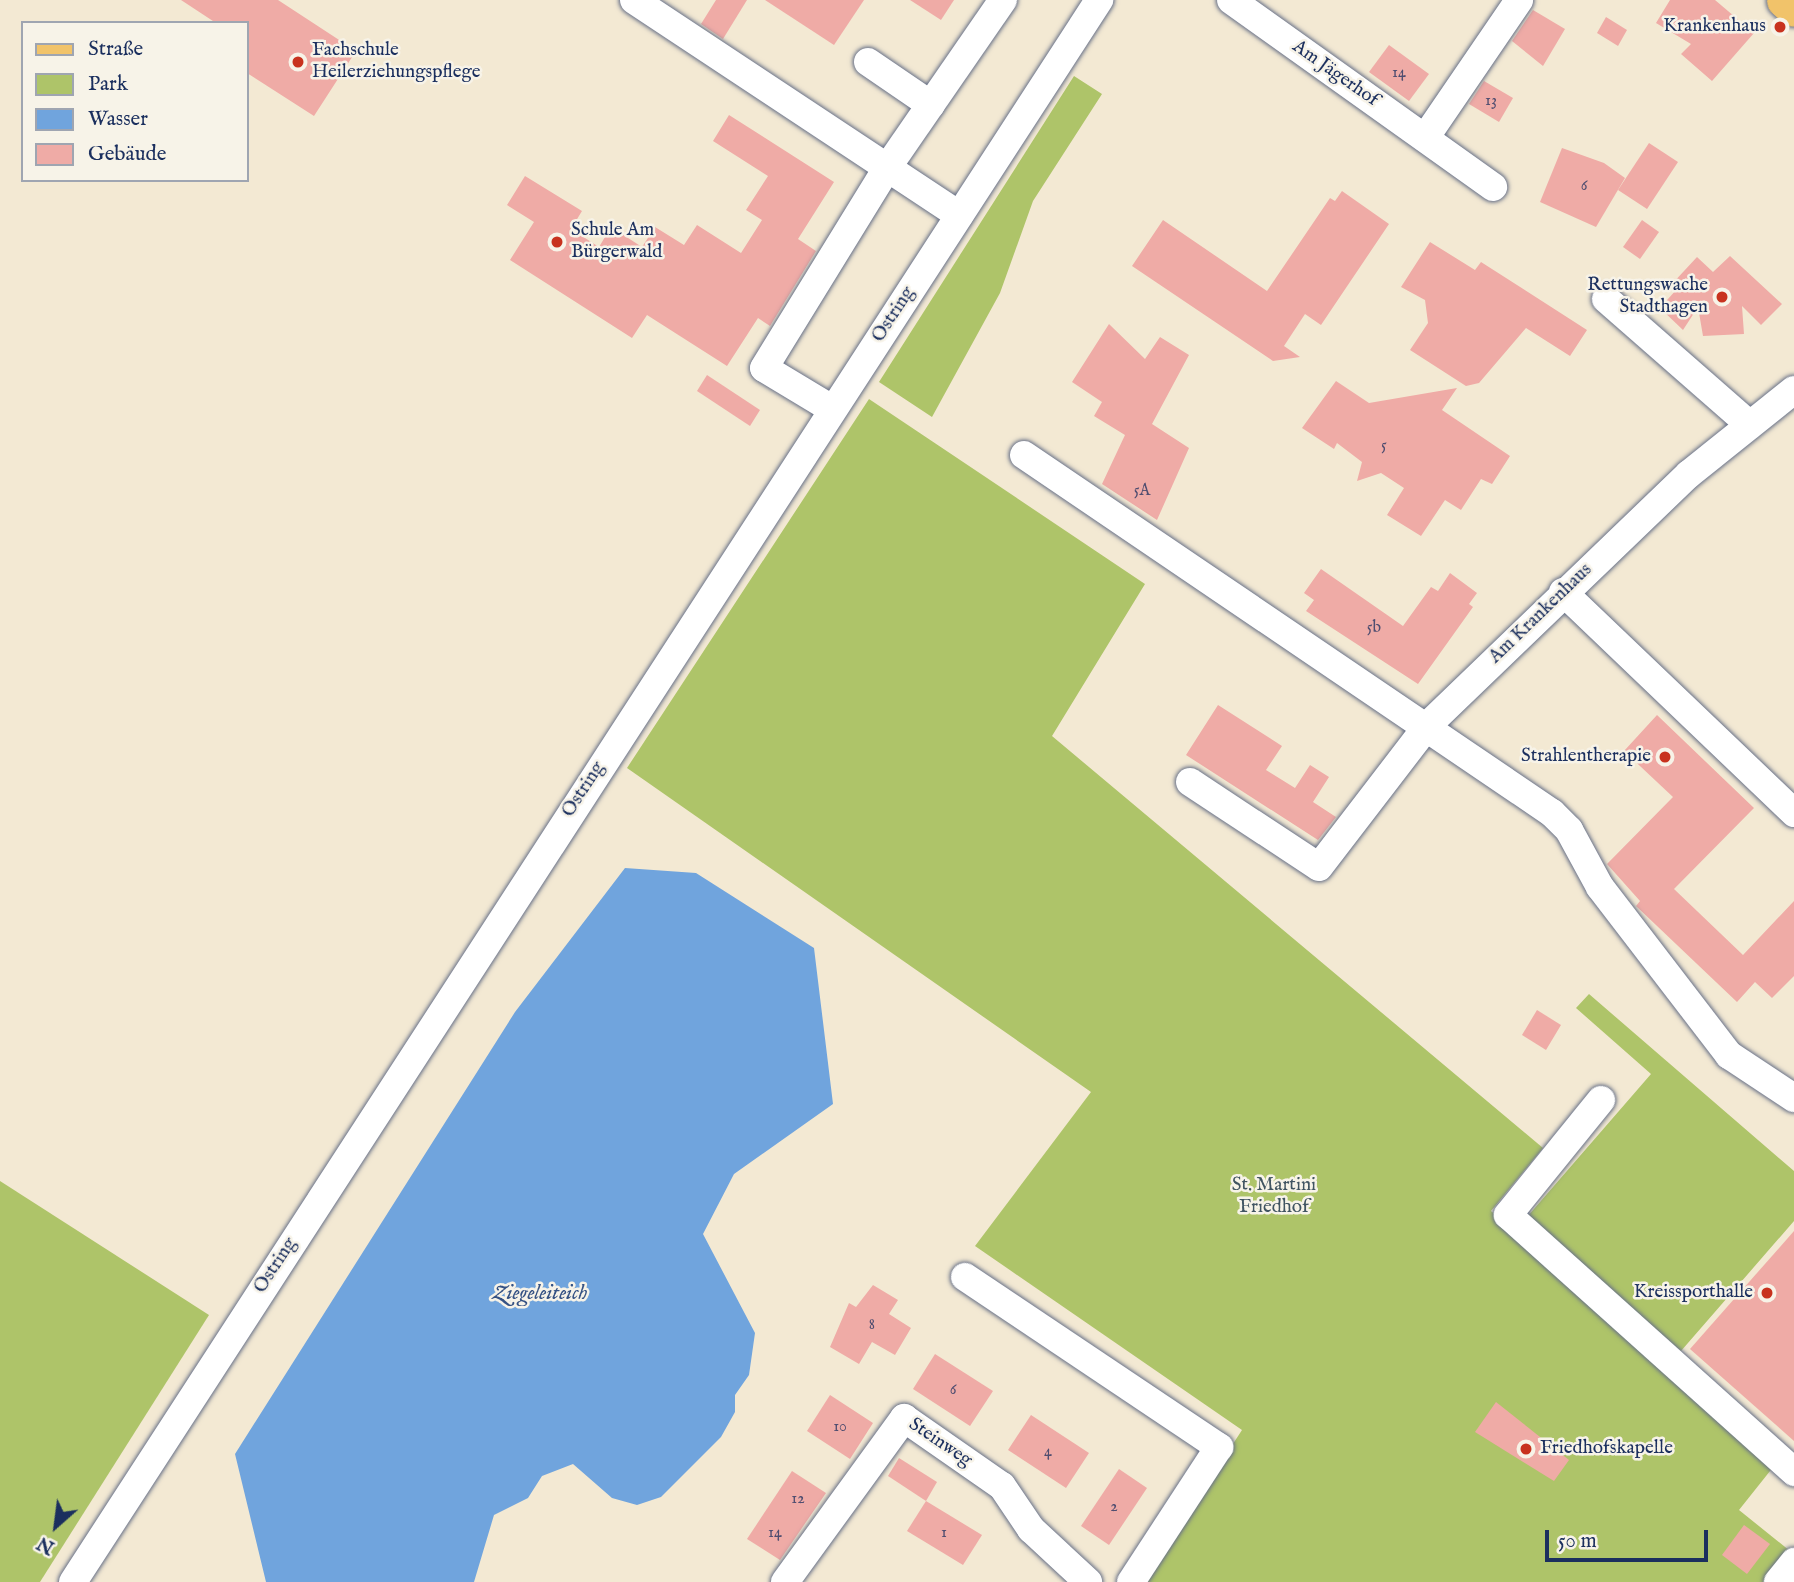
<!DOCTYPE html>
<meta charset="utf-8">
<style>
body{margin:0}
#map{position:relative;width:1794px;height:1582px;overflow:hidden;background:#f3e9d3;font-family:"IM FELL English",serif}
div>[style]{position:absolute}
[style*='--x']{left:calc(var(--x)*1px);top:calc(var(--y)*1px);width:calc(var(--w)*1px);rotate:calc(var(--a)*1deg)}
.green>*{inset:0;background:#aec469}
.water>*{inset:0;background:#70a4dd}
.building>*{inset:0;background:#efaba6}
.roads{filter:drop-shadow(0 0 2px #677087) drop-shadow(0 0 2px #677087)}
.minor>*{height:28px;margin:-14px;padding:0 14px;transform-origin:14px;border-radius:14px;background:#fff}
.major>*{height:35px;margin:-17.5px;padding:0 17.5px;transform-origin:17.5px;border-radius:17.5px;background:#f1c36a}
.dots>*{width:19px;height:19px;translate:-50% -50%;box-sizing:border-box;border:4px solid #f7f3e8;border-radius:50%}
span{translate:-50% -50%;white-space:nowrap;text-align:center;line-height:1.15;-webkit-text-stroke:5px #f7f3e8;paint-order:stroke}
.number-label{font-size:16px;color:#504e70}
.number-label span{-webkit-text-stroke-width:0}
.poi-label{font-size:19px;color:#1b2f5e}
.right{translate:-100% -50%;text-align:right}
.left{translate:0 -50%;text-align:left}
.street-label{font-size:19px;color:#1b2f5e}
.park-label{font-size:19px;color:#405461}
.water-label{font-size:21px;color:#355284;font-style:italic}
.legend{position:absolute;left:21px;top:21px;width:228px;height:161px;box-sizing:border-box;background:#f7f3e8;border:2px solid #9fa5b1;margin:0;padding:9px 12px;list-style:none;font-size:21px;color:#1b2f5e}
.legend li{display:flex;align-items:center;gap:14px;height:35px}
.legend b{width:35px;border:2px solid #9fa5b1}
.north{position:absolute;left:21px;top:1491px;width:70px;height:70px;-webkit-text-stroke:5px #f7f3e8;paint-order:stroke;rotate:208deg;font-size:19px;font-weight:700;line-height:28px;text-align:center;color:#1b2f5e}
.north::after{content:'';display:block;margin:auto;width:24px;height:32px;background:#1b2f5e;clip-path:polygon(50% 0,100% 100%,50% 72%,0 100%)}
.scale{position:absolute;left:1545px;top:1530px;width:163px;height:32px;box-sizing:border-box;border:4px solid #1b2f5e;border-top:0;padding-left:9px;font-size:21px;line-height:24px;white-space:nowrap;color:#1b2f5e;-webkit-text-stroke:5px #f7f3e8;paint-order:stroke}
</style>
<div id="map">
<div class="green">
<div style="clip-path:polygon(1074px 76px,1102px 94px,1033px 201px,1000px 293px,932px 417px,879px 382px)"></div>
<div style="clip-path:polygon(869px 399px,1145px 584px,1052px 736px,1543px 1148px,1491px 1211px,1778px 1461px,1739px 1510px,1790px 1551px,1764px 1582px,1143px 1582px,1242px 1430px,975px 1246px,1091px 1092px,627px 768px)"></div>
<div style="clip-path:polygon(1589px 994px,1794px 1171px,1794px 1221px,1681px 1351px,1527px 1217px,1651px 1074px,1576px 1008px)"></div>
<div style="clip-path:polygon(0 1181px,209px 1315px,40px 1582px,0 1582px)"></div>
</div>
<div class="water">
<div style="clip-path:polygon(625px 868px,696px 873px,814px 948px,833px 1104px,734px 1174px,703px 1234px,755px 1333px,749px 1375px,735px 1395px,735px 1412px,721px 1437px,661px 1497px,637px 1505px,612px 1498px,573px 1464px,542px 1476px,528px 1498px,494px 1515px,474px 1582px,266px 1582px,235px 1454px,515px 1012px)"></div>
</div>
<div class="building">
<div style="clip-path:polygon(181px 0,278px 0,356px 51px,314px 116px,247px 73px,247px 23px,216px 23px)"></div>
<div style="clip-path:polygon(716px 0,747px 0,723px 39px,701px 24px)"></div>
<div style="clip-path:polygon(765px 0,864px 0,834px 45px)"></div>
<div style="clip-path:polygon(910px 0,954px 0,941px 20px)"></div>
<div style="clip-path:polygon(1670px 0,1715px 0,1754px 33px,1712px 81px,1681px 54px,1691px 44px,1656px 23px)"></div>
<div style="clip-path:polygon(1533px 10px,1565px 29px,1543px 66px,1512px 41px)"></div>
<div style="clip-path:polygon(1606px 17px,1627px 30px,1618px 46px,1597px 33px)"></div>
<div style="clip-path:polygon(1389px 45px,1429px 74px,1409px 101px,1369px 72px)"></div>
<div style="clip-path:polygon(1484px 81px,1513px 98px,1499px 122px,1469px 104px)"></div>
<div style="clip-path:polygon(729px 115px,834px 182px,798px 239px,816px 251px,770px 326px,758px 318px,727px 366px,647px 315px,632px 338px,510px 260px,534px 222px,507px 205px,525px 176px,582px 211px,571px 229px,599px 247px,611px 227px,642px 247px,655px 227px,684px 245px,697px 225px,741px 253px,762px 220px,746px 210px,768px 176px,713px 141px)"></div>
<div style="clip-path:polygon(1649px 143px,1678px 162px,1647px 209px,1618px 190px)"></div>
<div style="clip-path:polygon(1562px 148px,1604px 163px,1625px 178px,1596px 227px,1540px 202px)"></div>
<div style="clip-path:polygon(1342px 191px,1389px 224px,1321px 325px,1305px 314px,1284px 346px,1300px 357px,1273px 361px,1132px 266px,1163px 220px,1267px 291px,1330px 198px,1335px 201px)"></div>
<div style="clip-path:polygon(1642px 220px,1659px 232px,1640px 259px,1623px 247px)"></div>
<div style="clip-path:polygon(1430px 242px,1475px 270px,1481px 262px,1587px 330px,1570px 356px,1526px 328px,1479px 383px,1466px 386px,1410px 350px,1428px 323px,1425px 300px,1401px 287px)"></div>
<div style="clip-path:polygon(1730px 256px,1782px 304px,1761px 325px,1742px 306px,1744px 334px,1703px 336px,1698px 307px,1683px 330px,1660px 308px,1676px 290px,1671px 285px,1697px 257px,1713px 272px)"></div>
<div style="clip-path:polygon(1109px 324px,1145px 359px,1160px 337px,1189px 355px,1152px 424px,1189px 448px,1157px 520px,1102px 484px,1125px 435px,1094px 416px,1102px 402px,1072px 382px)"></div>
<div style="clip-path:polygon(707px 375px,760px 410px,750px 426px,697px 391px)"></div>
<div style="clip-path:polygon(1336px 381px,1369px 403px,1457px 388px,1442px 410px,1510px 456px,1492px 484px,1481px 479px,1461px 510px,1445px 500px,1421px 536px,1387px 515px,1404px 488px,1381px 473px,1357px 481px,1362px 462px,1337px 443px,1334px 449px,1302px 428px)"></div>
<div style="clip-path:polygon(1321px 569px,1403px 626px,1431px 587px,1438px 591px,1450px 573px,1477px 593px,1469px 604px,1473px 607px,1418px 684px,1306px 611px,1314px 600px,1304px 593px)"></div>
<div style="clip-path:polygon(1218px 705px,1282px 746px,1266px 770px,1295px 788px,1310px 765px,1329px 777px,1313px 802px,1336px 817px,1318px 840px,1186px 755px)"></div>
<div style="clip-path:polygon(1657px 715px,1754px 808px,1674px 889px,1743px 955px,1794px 901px,1794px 976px,1772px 998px,1755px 982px,1737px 1002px,1636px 906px,1640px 901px,1607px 864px,1673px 797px,1624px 751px)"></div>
<div style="clip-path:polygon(1537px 1010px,1561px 1025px,1546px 1050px,1522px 1035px)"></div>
<div style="clip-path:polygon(1794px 1231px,1794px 1441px,1690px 1349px)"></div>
<div style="clip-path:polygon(873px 1285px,898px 1300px,889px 1314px,911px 1328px,895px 1355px,872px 1342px,859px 1364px,830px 1347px,849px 1303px,856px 1307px)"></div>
<div style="clip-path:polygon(935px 1354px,993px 1391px,970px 1426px,913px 1389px)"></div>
<div style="clip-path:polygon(830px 1395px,873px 1423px,850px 1459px,807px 1431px)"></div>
<div style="clip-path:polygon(1496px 1402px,1569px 1460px,1554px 1481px,1475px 1432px)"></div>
<div style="clip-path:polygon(1031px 1415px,1089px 1453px,1066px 1488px,1008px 1450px)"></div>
<div style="clip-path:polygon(899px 1458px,937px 1482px,926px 1501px,888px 1476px)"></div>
<div style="clip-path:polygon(1119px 1469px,1147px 1488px,1109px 1545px,1081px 1526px)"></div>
<div style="clip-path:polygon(792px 1471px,826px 1493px,780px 1560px,747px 1539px)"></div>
<div style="clip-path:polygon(926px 1501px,982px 1535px,963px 1565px,907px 1531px)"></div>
<div style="clip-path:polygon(1744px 1525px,1770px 1544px,1747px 1574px,1722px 1555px)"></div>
</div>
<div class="roads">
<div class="minor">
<div style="--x:634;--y:0;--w:390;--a:33.5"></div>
<div style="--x:1231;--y:0;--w:322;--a:35.5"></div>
<div style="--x:868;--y:62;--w:76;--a:34.3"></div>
<div style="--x:1425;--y:138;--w:167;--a:-55.7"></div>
<div style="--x:1606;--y:299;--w:191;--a:41.2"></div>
<div style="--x:832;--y:409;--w:79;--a:-148.9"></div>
<div style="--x:764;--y:368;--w:235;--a:-58.4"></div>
<div style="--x:887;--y:168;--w:204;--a:-55.4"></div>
<div style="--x:1024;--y:455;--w:638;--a:34.14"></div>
<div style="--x:1552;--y:813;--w:24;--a:45"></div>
<div style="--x:1569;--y:830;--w:65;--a:61.5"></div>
<div style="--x:1600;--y:887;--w:212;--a:52.5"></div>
<div style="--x:1729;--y:1055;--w:78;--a:33.5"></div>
<div style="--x:1563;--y:592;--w:320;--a:43.7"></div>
<div style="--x:1190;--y:782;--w:154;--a:33.4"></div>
<div style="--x:1319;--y:867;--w:179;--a:-52.5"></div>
<div style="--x:1428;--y:725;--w:362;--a:-43.9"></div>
<div style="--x:1689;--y:474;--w:134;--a:-38.7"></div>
<div style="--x:1601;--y:1100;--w:148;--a:129"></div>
<div style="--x:1508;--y:1215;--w:385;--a:41.9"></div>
<div style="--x:965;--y:1277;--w:306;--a:33.8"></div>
<div style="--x:1219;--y:1447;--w:161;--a:123.1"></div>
<div style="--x:73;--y:1582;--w:1886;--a:-57.03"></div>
<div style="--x:785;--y:1582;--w:203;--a:-54"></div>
<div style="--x:904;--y:1418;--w:119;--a:34.8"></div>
<div style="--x:1002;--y:1486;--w:52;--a:56"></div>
<div style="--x:1031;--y:1529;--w:78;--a:42.9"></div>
<div style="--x:1778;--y:1582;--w:26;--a:-51"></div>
</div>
<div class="major">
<div style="--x:1784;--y:0;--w:13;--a:42"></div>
</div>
</div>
<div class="dots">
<div style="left:1780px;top:27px;background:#c8321e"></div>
<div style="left:298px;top:62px;background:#c8321e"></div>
<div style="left:557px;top:242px;background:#c8321e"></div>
<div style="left:1722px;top:297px;background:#c8321e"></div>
<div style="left:1665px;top:757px;background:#c8321e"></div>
<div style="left:1767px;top:1293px;background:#c8321e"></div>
<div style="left:1526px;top:1449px;background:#c8321e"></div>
</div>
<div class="number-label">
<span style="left:1399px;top:73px">14</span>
<span style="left:1491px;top:101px">13</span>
<span style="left:1584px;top:186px">6</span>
<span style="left:1384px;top:446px">5</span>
<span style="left:1142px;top:491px">5A</span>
<span style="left:1374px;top:628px">5b</span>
<span style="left:872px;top:1325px">8</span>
<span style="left:953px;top:1390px">6</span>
<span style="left:840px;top:1427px">10</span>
<span style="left:1048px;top:1452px">4</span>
<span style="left:798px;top:1499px">12</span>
<span style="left:1114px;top:1507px">2</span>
<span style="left:775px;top:1533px">14</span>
<span style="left:944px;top:1533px">1</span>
</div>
<div class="poi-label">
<span class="right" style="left:1766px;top:27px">Krankenhaus</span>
<span class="left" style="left:312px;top:62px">Fachschule<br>Heilerziehungspflege</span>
<span class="left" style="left:571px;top:242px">Schule Am<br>Bürgerwald</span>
<span class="right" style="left:1708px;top:297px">Rettungswache<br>Stadthagen</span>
<span class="right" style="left:1651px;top:757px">Strahlentherapie</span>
<span class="right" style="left:1753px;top:1293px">Kreissporthalle</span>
<span class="left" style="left:1540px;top:1449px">Friedhofskapelle</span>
</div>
<div class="street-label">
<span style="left:1335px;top:74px;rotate:35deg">Am Jägerhof</span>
<span style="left:894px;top:315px;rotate:-57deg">Ostring</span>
<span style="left:1541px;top:614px;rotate:-44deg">Am Krankenhaus</span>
<span style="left:584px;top:790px;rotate:-57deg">Ostring</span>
<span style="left:276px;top:1266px;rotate:-57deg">Ostring</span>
<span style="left:940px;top:1443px;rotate:34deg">Steinweg</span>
</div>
<div class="park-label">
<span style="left:1274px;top:1197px">St. Martini<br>Friedhof</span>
</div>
<div class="water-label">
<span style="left:540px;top:1294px">Ziegeleiteich</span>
</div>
<ul class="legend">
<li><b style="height:9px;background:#f1c36a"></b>Straße</li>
<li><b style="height:19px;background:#aec469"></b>Park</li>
<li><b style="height:19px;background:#70a4dd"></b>Wasser</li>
<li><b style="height:19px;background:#efaba6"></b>Gebäude</li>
</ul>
<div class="north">N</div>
<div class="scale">50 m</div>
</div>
